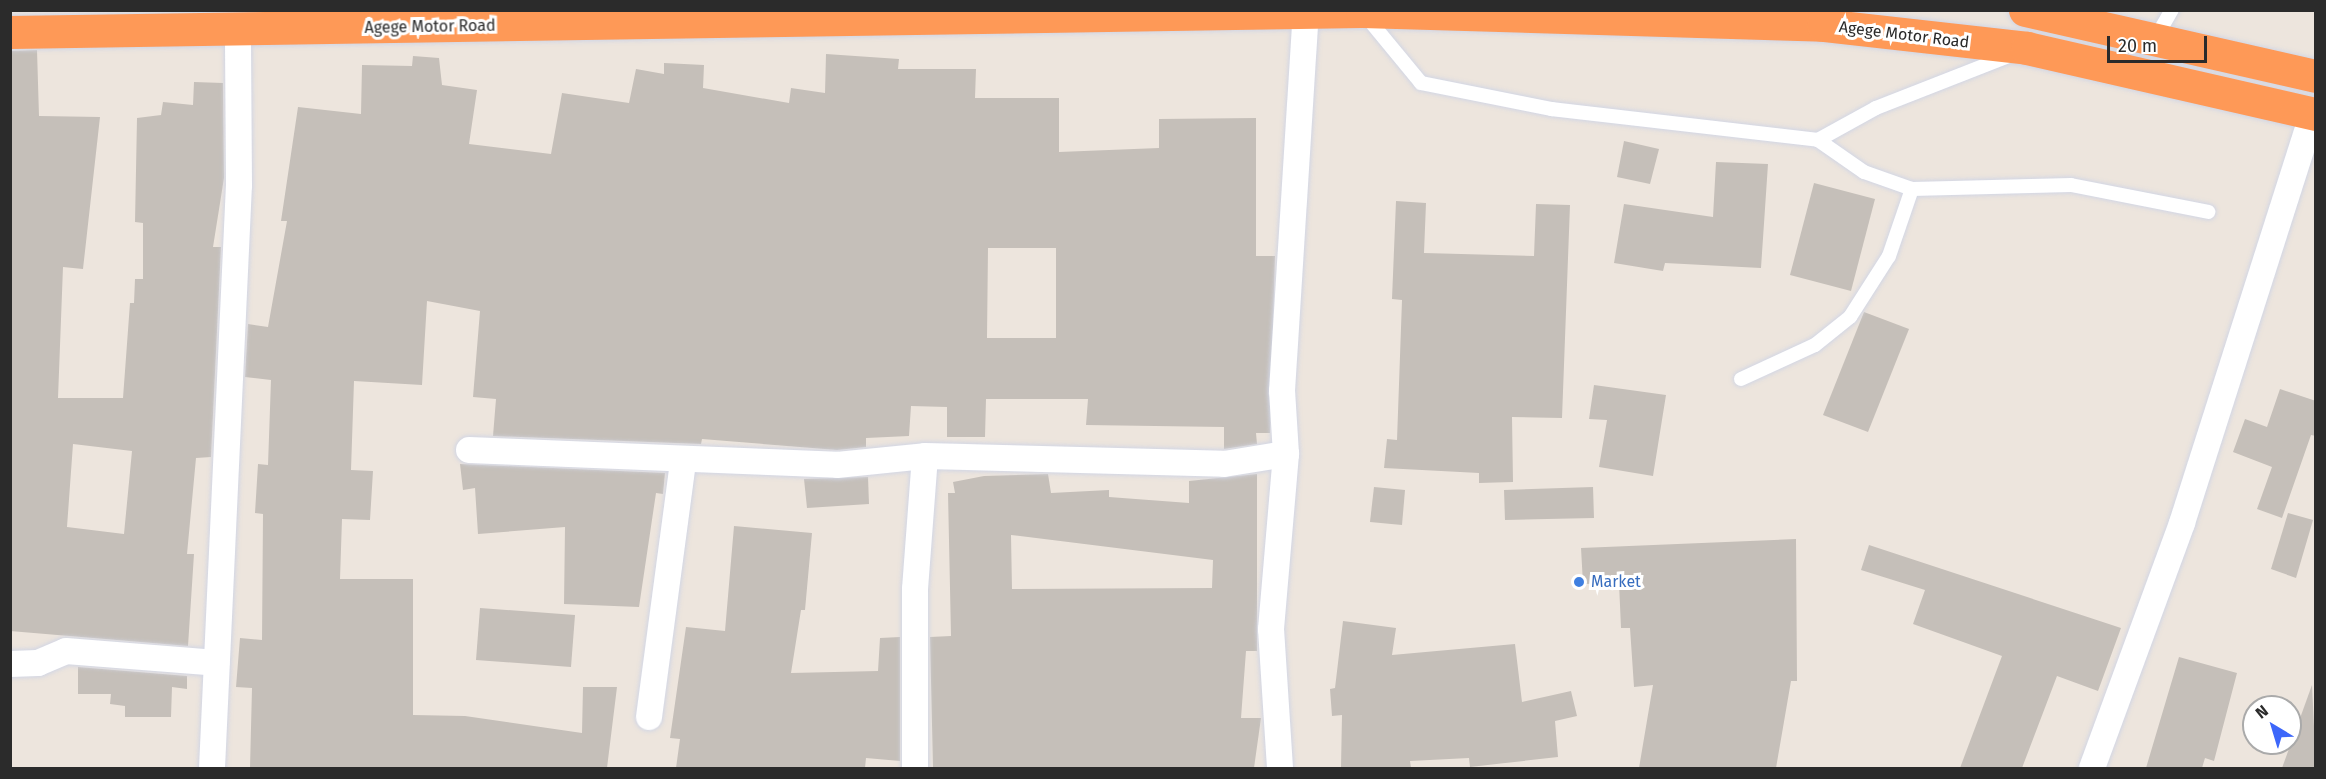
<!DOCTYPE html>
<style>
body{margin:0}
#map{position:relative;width:2326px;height:779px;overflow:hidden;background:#ede5dd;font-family:"Fira Sans",sans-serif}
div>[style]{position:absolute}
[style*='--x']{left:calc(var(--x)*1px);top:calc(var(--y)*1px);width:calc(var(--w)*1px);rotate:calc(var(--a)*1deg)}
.building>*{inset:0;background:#c5bfb9}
.roads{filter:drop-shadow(0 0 2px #d2d6e4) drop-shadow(0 0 2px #d2d6e4)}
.lane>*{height:14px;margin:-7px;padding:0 7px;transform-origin:7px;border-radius:7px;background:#fff}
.street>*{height:26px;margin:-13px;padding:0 13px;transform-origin:13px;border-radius:13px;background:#fff}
.highway>*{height:33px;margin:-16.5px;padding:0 16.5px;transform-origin:16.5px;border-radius:16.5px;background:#fe9957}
.dots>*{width:16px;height:16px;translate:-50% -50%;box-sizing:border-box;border:3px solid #fff;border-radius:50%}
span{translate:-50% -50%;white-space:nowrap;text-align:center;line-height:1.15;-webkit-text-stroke:6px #fff;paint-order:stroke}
.street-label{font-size:16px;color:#2b2b2b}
.shop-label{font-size:16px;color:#366cbe}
.left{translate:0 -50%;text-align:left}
.frame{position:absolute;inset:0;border:12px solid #2b2b2b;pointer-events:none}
.north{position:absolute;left:2242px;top:695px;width:60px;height:60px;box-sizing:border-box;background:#fff;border:2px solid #aaa;border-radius:50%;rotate:322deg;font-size:16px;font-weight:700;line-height:24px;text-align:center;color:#2b2b2b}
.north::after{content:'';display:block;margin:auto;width:21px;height:27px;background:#3d67fa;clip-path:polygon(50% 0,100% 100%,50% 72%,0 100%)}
.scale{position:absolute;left:2107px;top:36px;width:100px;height:27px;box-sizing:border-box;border:3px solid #2b2b2b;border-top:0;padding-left:8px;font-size:18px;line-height:21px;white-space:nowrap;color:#2b2b2b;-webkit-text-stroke:4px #fff;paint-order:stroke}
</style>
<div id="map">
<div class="building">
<div style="clip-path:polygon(evenodd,37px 50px,39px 116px,100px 117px,83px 269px,63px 267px,58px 398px,123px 398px,130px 303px,134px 303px,135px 279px,143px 279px,143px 223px,135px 222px,137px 118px,161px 115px,163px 102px,193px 105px,194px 82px,223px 83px,224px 178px,213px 247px,221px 247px,211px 457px,196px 458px,187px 554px,194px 554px,188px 646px,10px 631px,10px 51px,37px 50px,73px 444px,132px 451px,124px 534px,67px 527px,73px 444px)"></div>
<div style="clip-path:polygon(evenodd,826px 54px,899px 59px,898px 69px,976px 69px,975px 98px,1059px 98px,1059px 152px,1159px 148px,1159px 119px,1256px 118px,1256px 256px,1275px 256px,1270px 433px,1256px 433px,1257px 444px,1224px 449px,1224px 427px,1086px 425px,1088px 399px,986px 399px,985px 437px,947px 437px,947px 407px,911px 406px,909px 436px,866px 438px,866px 447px,837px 450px,702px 439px,701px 444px,493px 436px,496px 399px,473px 397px,480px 311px,427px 301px,422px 385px,354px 381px,351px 470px,373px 471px,370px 520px,342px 519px,340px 579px,413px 579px,413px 715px,465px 716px,582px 733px,583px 687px,617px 687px,607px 768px,250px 768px,252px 688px,236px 687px,240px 638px,262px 640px,263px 514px,255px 513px,258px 464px,268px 465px,271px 380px,245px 377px,248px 324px,268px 327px,287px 221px,281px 221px,298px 107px,361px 114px,362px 65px,412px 66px,413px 56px,439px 58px,442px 85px,477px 90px,469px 144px,551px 154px,562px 93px,629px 103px,636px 69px,664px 74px,664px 63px,704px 65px,703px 88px,789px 103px,791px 88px,825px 93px,826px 54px,988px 248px,1056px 248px,1056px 338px,987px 338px,988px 248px)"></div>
<div style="clip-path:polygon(1624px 141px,1659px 149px,1650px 184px,1617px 177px)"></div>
<div style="clip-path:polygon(1716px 162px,1768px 164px,1761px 268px,1665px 263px,1663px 271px,1614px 263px,1624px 204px,1713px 217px)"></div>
<div style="clip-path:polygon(1814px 183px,1875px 199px,1851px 291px,1790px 275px)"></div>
<div style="clip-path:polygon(1396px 201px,1426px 203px,1424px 253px,1534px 256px,1536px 204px,1570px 205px,1562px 418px,1512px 417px,1513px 482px,1479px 483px,1479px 473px,1384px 468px,1387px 439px,1397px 440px,1402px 300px,1392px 299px)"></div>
<div style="clip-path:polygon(1864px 312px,1909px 329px,1868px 432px,1823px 415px)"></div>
<div style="clip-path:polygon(1594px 385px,1666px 395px,1653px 476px,1599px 467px,1607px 420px,1589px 419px)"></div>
<div style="clip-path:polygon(2280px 389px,2316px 401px,2316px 436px,2311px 435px,2282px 518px,2257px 509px,2272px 467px,2233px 452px,2245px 419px,2267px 427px)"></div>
<div style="clip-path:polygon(460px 464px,665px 473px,663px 494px,656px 493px,639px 607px,564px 604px,565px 527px,478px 534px,475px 488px,463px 490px)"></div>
<div style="clip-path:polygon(evenodd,1048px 474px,1051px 493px,1109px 490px,1109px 497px,1189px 503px,1189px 481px,1257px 474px,1257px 651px,1246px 651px,1241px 718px,1261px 718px,1254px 768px,933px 768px,930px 637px,951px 636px,948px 493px,955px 493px,953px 482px,984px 476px,1048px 474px,1011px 535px,1213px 560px,1212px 588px,1012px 589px,1011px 535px)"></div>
<div style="clip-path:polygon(868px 477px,869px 504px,807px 508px,804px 479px)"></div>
<div style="clip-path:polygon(1374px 487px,1405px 490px,1402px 525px,1370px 522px)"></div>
<div style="clip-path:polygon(1593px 487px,1594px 518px,1505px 520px,1504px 490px)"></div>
<div style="clip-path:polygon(2288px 513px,2313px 520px,2296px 578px,2271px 569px)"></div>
<div style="clip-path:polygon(734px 526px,812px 533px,805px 610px,801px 610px,791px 673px,878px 671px,880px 638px,900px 637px,900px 761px,866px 758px,865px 768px,676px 768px,680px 739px,670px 738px,686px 627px,725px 631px)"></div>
<div style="clip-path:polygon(1796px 539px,1797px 681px,1791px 681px,1776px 768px,1639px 768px,1653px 685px,1634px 687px,1630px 628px,1621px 628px,1619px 583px,1583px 584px,1581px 548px)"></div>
<div style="clip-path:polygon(1869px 545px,2121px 628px,2098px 691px,2057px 676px,2022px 768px,1960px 768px,2002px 656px,1913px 624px,1925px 590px,1861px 570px)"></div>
<div style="clip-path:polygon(480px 608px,575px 615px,571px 667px,476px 660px)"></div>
<div style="clip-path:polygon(1343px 621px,1396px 628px,1392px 655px,1515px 644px,1522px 702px,1571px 691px,1577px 716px,1555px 721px,1558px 757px,1470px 767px,1469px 758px,1410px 761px,1411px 768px,1341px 768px,1342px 715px,1332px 716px,1330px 689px,1335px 688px)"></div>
<div style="clip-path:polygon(2179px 657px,2237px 673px,2214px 761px,2205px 758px,2202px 768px,2146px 768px)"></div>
<div style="clip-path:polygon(78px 667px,187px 676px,187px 689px,172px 687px,171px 717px,125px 717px,125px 706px,110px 704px,111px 694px,78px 694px)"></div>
<div style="clip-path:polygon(2312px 685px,2316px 768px,2282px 768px)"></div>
</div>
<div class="roads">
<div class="lane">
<div style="--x:1365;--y:15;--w:88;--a:50.5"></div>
<div style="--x:1421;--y:83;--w:133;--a:11.3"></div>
<div style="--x:1551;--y:109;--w:269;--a:6.6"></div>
<div style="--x:1818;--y:140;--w:66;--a:-28.9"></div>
<div style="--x:1876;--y:108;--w:145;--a:-21.4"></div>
<div style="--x:2155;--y:39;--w:34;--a:-60"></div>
<div style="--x:1818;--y:140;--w:56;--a:34.8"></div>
<div style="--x:1864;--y:172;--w:51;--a:19.5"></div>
<div style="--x:1912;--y:189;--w:159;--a:-1.4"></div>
<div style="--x:2071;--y:185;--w:140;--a:11.1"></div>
<div style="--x:1741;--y:379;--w:81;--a:-24.7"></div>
<div style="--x:1815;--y:345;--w:45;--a:-38.7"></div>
<div style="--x:1850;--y:317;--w:72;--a:-57.4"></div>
<div style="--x:1889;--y:256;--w:71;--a:-71.1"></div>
</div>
<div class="street">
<div style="--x:469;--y:450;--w:368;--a:2.3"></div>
<div style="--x:837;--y:465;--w:88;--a:-5.8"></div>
<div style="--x:925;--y:456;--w:299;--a:1.5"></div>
<div style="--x:1224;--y:464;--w:63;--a:-9.2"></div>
<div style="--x:10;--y:664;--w:28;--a:-2"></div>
<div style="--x:38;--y:663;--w:30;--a:-23"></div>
<div style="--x:66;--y:651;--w:151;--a:4.5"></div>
<div style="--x:649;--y:717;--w:258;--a:-82.4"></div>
<div style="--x:212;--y:768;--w:584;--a:-87.35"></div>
<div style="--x:239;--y:185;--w:155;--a:-90.4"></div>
<div style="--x:915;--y:768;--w:179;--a:-90"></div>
<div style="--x:915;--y:589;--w:133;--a:-85.7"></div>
<div style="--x:1280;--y:768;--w:139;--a:-93.7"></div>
<div style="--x:1271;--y:629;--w:176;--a:-85.1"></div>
<div style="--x:1286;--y:454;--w:63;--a:-93.6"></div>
<div style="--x:1282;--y:391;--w:382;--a:-86.4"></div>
<div style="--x:2092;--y:768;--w:261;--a:-69.8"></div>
<div style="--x:2182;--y:523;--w:430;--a:-72.3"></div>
</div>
<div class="highway">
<div style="--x:2025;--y:10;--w:298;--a:12.8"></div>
<div style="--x:10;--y:32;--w:1352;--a:-0.89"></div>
<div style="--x:1362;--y:11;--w:461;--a:1.7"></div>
<div style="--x:1823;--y:25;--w:205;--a:6.4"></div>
<div style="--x:2027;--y:48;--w:296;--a:12.9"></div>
</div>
</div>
<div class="dots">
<div style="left:1579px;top:582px;background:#3f7fe0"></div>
</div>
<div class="street-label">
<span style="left:430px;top:27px;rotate:-1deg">Agege Motor Road</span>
<span style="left:1904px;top:35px;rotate:7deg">Agege Motor Road</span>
</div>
<div class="shop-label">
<span class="left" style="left:1591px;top:582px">Market</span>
</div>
<div class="frame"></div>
<div class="north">N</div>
<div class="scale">20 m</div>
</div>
